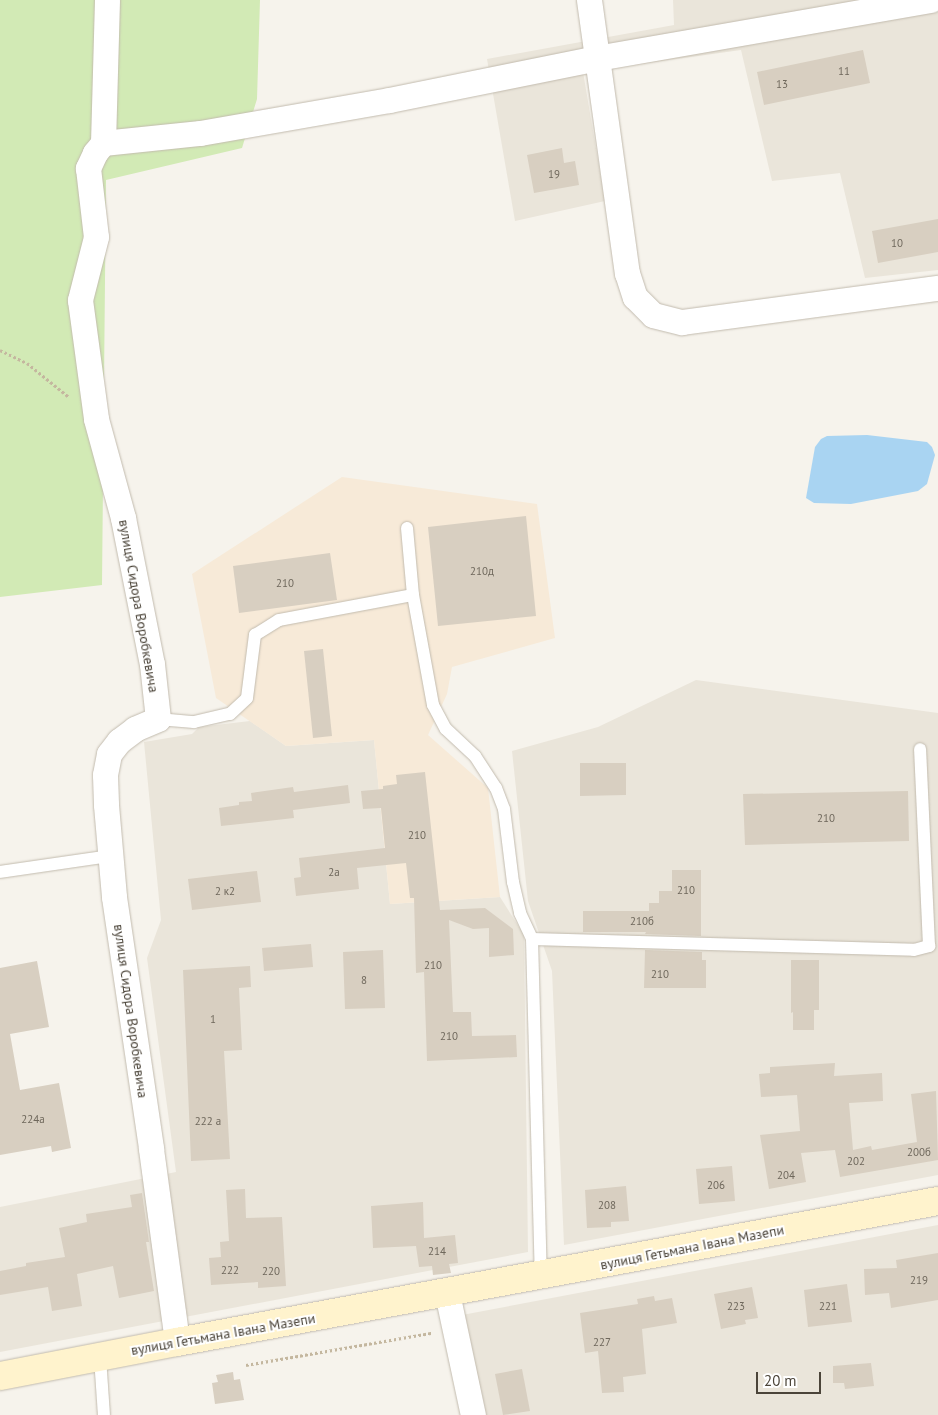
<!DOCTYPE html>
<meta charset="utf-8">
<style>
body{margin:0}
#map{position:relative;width:938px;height:1415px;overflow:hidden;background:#f6f3ec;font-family:"PT Sans",sans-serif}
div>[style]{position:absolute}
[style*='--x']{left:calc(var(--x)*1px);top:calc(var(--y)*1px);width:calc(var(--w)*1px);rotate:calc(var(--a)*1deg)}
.residential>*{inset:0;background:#eae5da}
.commercial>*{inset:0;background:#f7ead8}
.green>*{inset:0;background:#d2eab5}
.water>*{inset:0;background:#a9d4f2}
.building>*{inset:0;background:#d8cfc1}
.path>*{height:3px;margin-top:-1.5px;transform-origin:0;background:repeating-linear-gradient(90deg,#c4b79f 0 2.5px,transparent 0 5px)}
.roads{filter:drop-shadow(0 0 1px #c2bbae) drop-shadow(0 0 1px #c2bbae)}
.lane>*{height:12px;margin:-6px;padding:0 6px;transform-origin:6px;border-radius:6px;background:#fff}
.street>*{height:25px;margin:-12.5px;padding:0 12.5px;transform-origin:12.5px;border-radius:12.5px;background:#fff}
.secondary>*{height:28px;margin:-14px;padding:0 14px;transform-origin:14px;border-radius:14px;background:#fff3cd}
span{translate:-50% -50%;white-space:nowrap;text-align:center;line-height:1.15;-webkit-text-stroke:4px #fff;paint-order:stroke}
.number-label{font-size:11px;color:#6e675b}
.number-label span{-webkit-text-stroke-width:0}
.street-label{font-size:14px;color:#4b4439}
.scale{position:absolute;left:756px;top:1372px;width:65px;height:22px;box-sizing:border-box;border:2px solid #4b4439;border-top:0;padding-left:6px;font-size:15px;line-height:18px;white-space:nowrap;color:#4b4439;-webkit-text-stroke:4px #fff;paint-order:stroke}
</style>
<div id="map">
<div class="residential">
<div style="clip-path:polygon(673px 0,938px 0,938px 270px,865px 278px,840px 173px,772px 181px,741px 50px,583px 72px,605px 201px,515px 221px,487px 59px,674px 25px)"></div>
<div style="clip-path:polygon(696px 680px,938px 713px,938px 1175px,564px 1245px,552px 971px,528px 901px,512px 751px,598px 727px)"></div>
<div style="clip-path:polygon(250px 721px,286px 746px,374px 740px,390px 904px,500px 897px,524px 935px,528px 1252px,0 1352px,0 1207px,176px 1172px,147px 958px,161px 920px,144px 742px,192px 734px,199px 727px)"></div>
<div style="clip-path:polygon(938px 1225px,938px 1415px,486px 1415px,462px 1315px)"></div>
</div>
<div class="commercial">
<div style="clip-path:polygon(342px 477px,537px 504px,555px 638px,452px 667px,447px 694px,428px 735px,488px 788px,500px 897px,390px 904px,374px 740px,286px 746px,216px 698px,192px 574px)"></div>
</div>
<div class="green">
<div style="clip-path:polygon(0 0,260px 0,257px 99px,242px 148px,106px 180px,102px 585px,0 597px)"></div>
</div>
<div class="water">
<div style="clip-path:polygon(867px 435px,927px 442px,932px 447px,935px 455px,927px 484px,918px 491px,851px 504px,814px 503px,806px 498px,815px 447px,821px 439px,827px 436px)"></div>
</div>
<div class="building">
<div style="clip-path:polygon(863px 50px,870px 83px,764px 105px,757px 72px)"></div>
<div style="clip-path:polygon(562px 148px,564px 163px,575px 161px,579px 185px,534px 193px,527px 155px)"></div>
<div style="clip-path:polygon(938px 219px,938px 252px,878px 263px,872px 231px)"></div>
<div style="clip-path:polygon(526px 516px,536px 616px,438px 626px,428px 527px)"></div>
<div style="clip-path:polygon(330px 553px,337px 600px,239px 613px,233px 566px)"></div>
<div style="clip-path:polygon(323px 649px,332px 736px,313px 738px,304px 651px)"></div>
<div style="clip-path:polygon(580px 763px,626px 763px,626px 795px,580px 796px)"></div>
<div style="clip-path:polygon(425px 772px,440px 910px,485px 908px,513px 929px,514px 955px,489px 957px,489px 928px,473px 929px,449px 920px,453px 1012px,471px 1012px,472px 1036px,516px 1035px,517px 1057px,427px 1061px,424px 972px,416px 973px,414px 898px,410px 898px,406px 863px,357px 868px,359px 889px,296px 896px,294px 878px,301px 877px,299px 858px,385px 848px,381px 808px,363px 809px,361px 791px,383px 789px,383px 786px,397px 784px,396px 775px)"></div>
<div style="clip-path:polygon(348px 785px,350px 803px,293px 810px,294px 818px,221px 826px,219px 808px,239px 805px,239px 802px,252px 801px,251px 793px,293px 787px,294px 792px)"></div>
<div style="clip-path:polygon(908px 791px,909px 841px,745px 845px,743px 794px)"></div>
<div style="clip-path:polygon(672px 870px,701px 870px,701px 936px,645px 934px,646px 932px,583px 932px,583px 911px,649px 911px,649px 903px,659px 903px,659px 891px,672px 891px)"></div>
<div style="clip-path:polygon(257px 871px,261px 902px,192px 910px,188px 879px)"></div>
<div style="clip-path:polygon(311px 944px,313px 967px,264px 971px,262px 948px)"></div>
<div style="clip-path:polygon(383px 950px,385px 1008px,345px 1009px,343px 952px)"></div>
<div style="clip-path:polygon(645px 950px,702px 952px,702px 960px,706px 960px,706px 988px,644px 988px)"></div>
<div style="clip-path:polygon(791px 960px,819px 960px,819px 1010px,814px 1010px,814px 1030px,793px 1030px,793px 1012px,791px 1013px)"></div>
<div style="clip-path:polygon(37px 961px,49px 1027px,10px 1034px,20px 1090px,59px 1083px,71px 1148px,52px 1152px,51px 1146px,0 1155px,0 968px)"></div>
<div style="clip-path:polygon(250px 966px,251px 987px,239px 988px,242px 1050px,224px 1051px,230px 1159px,191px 1161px,183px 970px)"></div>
<div style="clip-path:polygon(835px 1063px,834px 1076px,882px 1073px,883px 1101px,849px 1103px,853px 1150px,871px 1146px,872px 1150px,917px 1142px,911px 1094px,936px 1091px,938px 1160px,840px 1177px,835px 1150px,801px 1153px,806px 1182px,769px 1189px,760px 1135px,800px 1131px,797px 1095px,761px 1097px,759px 1074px,770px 1073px,770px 1067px)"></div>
<div style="clip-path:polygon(732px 1166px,735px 1201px,699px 1204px,696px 1169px)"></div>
<div style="clip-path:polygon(626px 1186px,629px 1221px,611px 1222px,611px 1227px,587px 1228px,585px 1190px)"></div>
<div style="clip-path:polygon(245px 1189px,246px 1218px,282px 1217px,286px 1286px,258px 1288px,258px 1282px,211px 1285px,209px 1258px,221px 1257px,220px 1242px,229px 1241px,226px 1190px)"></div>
<div style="clip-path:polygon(142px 1193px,149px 1242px,146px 1242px,154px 1291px,119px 1298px,113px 1266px,77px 1274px,82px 1306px,52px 1311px,48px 1287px,0 1295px,0 1271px,26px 1266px,26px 1263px,65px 1257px,59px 1228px,87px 1222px,86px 1214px,132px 1207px,130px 1195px)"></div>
<div style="clip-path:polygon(423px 1202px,424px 1238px,455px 1235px,458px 1263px,449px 1264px,451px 1273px,433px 1275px,432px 1266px,419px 1267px,416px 1246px,373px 1248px,371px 1206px)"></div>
<div style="clip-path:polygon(938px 1253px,938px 1300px,891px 1308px,889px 1293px,865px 1295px,864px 1269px,897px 1268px,896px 1260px)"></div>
<div style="clip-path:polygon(847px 1284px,852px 1322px,808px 1327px,804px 1290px)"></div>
<div style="clip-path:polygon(752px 1287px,758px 1318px,745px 1320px,746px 1324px,721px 1329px,714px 1294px)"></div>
<div style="clip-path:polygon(654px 1296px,655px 1301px,672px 1298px,677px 1323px,642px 1329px,646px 1374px,623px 1377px,624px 1392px,602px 1393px,598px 1351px,585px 1353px,580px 1313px,638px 1304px,637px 1299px)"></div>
<div style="clip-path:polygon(871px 1363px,874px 1386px,845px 1389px,844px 1383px,833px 1383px,833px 1366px)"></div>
<div style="clip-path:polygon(522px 1369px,530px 1411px,503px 1415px,495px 1374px)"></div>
<div style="clip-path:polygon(233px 1372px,234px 1380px,240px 1379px,244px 1400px,215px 1404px,212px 1383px,218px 1382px,216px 1375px)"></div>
</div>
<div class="path">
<div style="--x:0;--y:350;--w:30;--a:26"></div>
<div style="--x:27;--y:363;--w:54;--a:39"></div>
<div style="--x:246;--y:1365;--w:189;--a:-9.8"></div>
</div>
<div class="roads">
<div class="lane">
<div style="--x:407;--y:528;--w:67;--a:84.9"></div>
<div style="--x:413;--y:595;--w:112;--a:79.7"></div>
<div style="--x:433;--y:705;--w:27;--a:62"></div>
<div style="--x:446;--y:729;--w:40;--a:43"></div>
<div style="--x:475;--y:756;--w:38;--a:57"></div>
<div style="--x:496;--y:788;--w:22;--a:69"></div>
<div style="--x:504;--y:809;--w:74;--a:83"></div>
<div style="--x:513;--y:882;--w:32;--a:77"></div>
<div style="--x:520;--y:913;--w:29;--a:65"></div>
<div style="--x:532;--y:939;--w:382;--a:1.6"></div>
<div style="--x:914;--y:950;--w:16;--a:-15"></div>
<div style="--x:929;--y:946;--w:197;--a:-92.6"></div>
<div style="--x:158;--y:719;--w:36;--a:5"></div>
<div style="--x:194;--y:722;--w:37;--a:-13"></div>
<div style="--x:230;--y:714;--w:23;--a:-43"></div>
<div style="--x:247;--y:698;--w:64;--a:-82.8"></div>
<div style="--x:255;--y:635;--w:28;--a:-32"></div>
<div style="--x:279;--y:620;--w:136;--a:-10.6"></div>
<div style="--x:0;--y:872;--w:111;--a:-8.3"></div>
<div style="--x:532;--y:939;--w:336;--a:88.5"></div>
<div style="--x:100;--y:1357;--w:58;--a:86.1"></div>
</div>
<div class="street">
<div style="--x:107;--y:0;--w:143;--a:91.6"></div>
<div style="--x:103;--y:143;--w:13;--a:129"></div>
<div style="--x:95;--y:153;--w:17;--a:115"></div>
<div style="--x:88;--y:168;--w:69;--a:83.4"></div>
<div style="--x:96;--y:237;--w:65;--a:104.3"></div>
<div style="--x:80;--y:300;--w:120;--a:82.3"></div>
<div style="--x:96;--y:419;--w:103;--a:74.7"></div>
<div style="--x:123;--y:518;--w:149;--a:78.8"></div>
<div style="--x:152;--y:664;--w:55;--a:83.8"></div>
<div style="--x:158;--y:719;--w:25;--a:157"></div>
<div style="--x:135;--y:729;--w:20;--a:143"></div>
<div style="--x:119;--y:741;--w:16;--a:128"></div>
<div style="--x:109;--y:754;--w:21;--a:101"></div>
<div style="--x:105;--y:775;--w:30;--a:88"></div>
<div style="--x:106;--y:805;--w:92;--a:85"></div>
<div style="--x:114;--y:897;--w:255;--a:81.6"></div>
<div style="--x:151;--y:1149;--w:195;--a:82.3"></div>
<div style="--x:589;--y:0;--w:276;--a:82.1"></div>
<div style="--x:627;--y:273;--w:25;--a:72"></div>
<div style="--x:635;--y:297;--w:25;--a:45"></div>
<div style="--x:653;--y:315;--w:30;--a:14"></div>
<div style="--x:682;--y:322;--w:258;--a:-7.6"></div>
<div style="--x:103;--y:143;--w:98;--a:-5.9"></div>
<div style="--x:200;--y:133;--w:192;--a:-9.9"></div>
<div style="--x:389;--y:100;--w:212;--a:-11.4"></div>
<div style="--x:597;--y:58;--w:339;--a:-9.9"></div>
<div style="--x:447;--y:1293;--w:125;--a:78"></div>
</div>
<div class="secondary">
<div style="--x:0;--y:1376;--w:180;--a:-10.9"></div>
<div style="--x:177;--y:1342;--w:774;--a:-10.5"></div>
</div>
</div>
<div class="number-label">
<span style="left:844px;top:71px">11</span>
<span style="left:782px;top:84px">13</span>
<span style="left:554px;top:174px">19</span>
<span style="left:897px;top:243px">10</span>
<span style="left:482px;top:571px">210д</span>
<span style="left:285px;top:583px">210</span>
<span style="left:826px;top:818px">210</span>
<span style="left:417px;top:835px">210</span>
<span style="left:334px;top:872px">2а</span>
<span style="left:686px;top:890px">210</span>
<span style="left:225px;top:891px">2 к2</span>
<span style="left:642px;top:921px">210б</span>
<span style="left:433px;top:965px">210</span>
<span style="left:660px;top:974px">210</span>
<span style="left:364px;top:980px">8</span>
<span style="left:213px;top:1019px">1</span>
<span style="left:449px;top:1036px">210</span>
<span style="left:33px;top:1119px">224а</span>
<span style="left:208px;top:1121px">222 а</span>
<span style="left:919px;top:1152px">200б</span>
<span style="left:856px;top:1161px">202</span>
<span style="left:786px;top:1175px">204</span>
<span style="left:716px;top:1185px">206</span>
<span style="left:607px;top:1205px">208</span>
<span style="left:437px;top:1251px">214</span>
<span style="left:230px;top:1270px">222</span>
<span style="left:271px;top:1271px">220</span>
<span style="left:919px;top:1280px">219</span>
<span style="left:736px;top:1306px">223</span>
<span style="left:828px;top:1306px">221</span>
<span style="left:602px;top:1342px">227</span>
</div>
<div class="street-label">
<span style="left:139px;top:606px;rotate:80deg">вулиця Сидора Воробкевича</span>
<span style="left:131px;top:1011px;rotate:82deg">вулиця Сидора Воробкевича</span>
<span style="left:692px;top:1247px;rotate:-11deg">вулиця Гетьмана Івана Мазепи</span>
<span style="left:223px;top:1334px;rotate:-10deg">вулиця Гетьмана Івана Мазепи</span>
</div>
<div class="scale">20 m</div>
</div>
